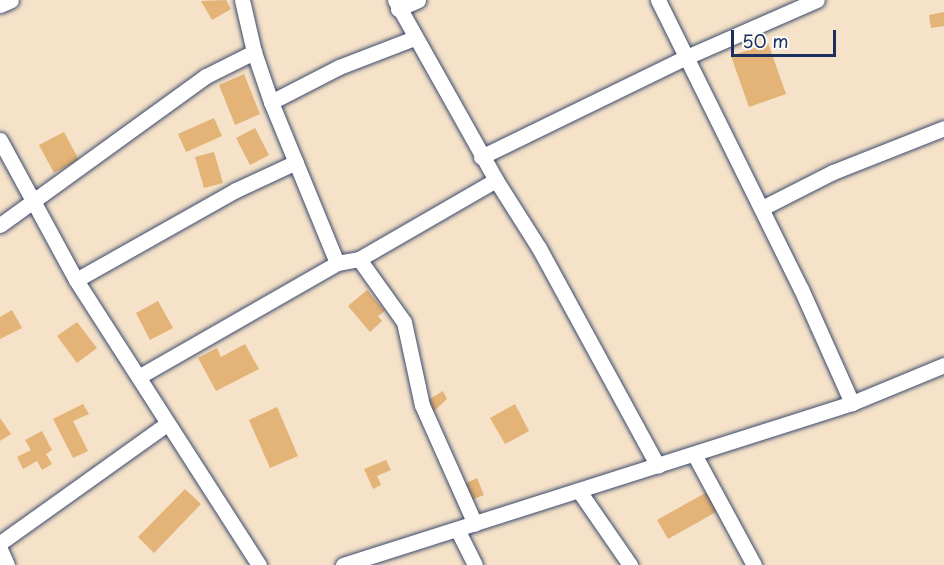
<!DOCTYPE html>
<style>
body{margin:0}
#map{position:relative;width:944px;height:565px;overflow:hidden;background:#f5e2c8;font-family:"Playpen Sans",sans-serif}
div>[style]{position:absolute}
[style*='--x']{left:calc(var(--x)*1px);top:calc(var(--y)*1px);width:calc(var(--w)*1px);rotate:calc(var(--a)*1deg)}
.building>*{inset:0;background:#e3b377}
.roads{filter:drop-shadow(0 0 2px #3c4a6e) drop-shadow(0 0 2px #3c4a6e)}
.street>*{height:15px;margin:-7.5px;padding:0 7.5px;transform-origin:7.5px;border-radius:7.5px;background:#fff}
span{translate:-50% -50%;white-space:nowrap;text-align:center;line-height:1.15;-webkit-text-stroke:6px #fdfcf7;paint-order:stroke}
.scale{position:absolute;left:731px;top:30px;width:105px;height:27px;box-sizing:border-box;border:3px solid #1b2f5e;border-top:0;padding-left:8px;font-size:18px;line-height:21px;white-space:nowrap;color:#1b2f5e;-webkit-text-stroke:4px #fdfcf7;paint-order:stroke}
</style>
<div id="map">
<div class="building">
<div style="clip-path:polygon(226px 0,231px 9px,212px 20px,201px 1px)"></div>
<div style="clip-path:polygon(944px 12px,944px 26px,931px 28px,929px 15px)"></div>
<div style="clip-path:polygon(768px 43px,786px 94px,749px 107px,731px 56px)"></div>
<div style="clip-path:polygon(244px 74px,260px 114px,235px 125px,219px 85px)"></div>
<div style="clip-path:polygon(214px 118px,222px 136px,186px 152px,178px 134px)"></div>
<div style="clip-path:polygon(255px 128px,269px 155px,250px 165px,236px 138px)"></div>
<div style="clip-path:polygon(64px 132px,79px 160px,54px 173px,39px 145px)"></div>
<div style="clip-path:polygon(214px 152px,223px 183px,204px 188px,195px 157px)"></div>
<div style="clip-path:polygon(367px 290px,385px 311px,378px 316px,382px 321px,370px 332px,348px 306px)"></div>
<div style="clip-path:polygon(158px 301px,173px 328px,150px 340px,136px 313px)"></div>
<div style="clip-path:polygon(12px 310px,22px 328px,0 339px,0 317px)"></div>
<div style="clip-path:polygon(77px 322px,97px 348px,77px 363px,57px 336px)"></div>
<div style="clip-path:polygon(245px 344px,259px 369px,216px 391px,198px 358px,217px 348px,221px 357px)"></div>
<div style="clip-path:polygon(443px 391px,447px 399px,432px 413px,425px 402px)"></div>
<div style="clip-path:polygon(83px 404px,89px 414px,73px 421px,88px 451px,73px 458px,53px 419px)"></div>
<div style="clip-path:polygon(515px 404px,529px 431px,505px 444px,490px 418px)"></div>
<div style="clip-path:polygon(277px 407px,298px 456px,270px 468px,249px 420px)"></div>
<div style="clip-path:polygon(0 418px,11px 434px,0 441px)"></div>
<div style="clip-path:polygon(42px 431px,52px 450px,46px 454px,52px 464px,42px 470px,37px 461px,23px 469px,17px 457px,31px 450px,25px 440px)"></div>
<div style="clip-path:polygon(386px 460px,391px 470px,377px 476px,381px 485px,373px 489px,364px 469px)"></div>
<div style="clip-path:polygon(477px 478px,484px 495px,469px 501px,462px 485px)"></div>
<div style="clip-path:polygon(714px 488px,725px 507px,668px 539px,657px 520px)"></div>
<div style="clip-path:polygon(185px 489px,201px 504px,154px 553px,138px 537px)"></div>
</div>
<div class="roads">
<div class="street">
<div style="--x:242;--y:0;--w:53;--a:77"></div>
<div style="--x:254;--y:52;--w:53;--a:71.2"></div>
<div style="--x:271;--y:102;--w:174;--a:67.7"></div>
<div style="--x:658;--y:0;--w:322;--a:63.7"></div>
<div style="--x:801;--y:289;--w:125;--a:65.9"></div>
<div style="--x:0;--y:5;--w:12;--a:-24"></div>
<div style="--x:398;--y:9;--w:22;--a:-24"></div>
<div style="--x:271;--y:102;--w:76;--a:-27.2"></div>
<div style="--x:339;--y:67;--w:80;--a:-21.1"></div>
<div style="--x:0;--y:140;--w:159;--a:61.5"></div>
<div style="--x:76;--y:280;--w:339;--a:57.3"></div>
<div style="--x:481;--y:157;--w:226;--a:-26"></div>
<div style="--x:684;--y:58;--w:145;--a:-23.6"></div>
<div style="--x:496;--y:180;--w:80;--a:57.7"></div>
<div style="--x:539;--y:248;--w:248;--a:61.4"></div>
<div style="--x:762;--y:208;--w:80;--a:-26.9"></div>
<div style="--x:833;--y:172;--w:119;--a:-21.6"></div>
<div style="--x:0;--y:225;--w:254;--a:-35.9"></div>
<div style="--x:206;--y:76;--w:54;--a:-26.6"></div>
<div style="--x:359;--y:259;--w:77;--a:54.5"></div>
<div style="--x:404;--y:322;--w:85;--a:77.8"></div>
<div style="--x:422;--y:405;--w:130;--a:66"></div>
<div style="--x:76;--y:280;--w:184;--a:-29.4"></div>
<div style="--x:236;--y:190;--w:66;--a:-25"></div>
<div style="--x:140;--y:376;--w:227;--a:-29.8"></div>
<div style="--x:337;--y:263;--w:22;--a:-10"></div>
<div style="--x:359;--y:259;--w:158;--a:-30"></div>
<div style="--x:496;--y:180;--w:206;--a:-119.3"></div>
<div style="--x:694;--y:454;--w:126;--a:61.6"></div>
<div style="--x:579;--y:491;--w:90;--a:55.4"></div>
<div style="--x:457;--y:529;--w:40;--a:63.4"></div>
<div style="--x:0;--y:543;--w:205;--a:-35.5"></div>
<div style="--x:0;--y:549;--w:17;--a:66"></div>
<div style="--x:343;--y:565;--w:534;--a:-17.65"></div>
<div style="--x:852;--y:403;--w:100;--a:-22.4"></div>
</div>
</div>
<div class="scale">50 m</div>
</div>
